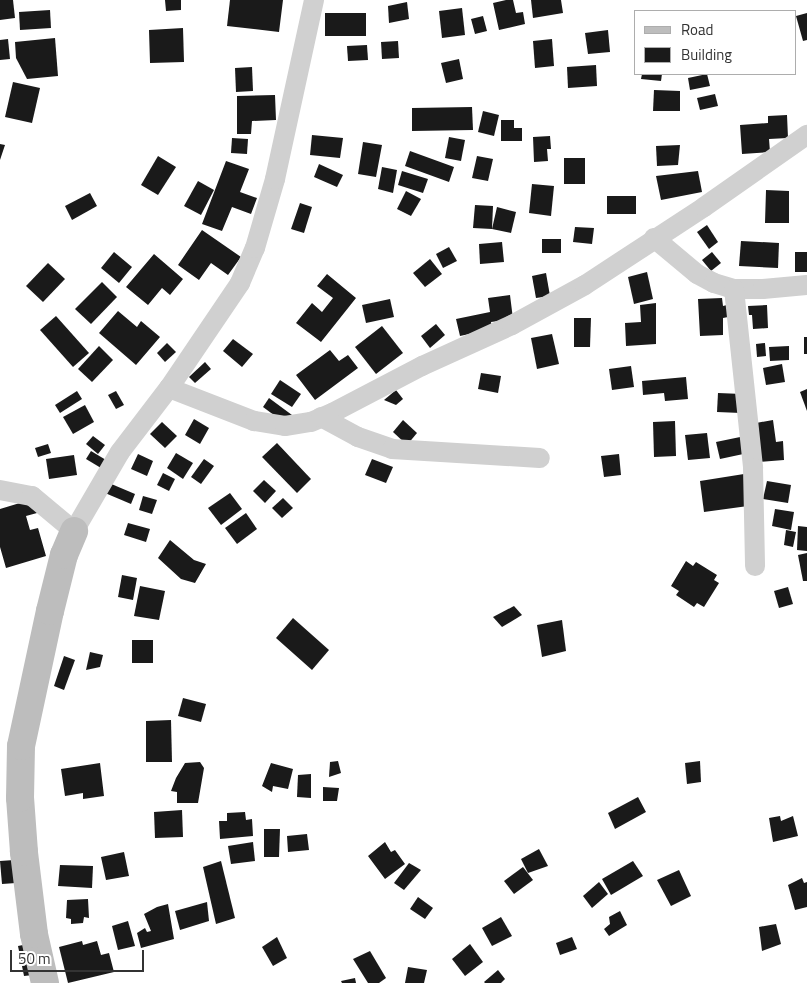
<!DOCTYPE html>
<style>
body{margin:0}
#map{position:relative;width:807px;height:983px;overflow:hidden;background:#fff;font-family:"Titillium Web",sans-serif}
div>[style]{position:absolute}
[style*='--x']{left:calc(var(--x)*1px);top:calc(var(--y)*1px);width:calc(var(--w)*1px);rotate:calc(var(--a)*1deg)}
.building>*{inset:0;background:#1a1a1a}
.street>*{height:20px;margin:-10px;padding:0 10px;transform-origin:10px;border-radius:10px;background:#d0d0d0}
.secondary>*{height:28px;margin:-14px;padding:0 14px;transform-origin:14px;border-radius:14px;background:#bdbdbd}
span{translate:-50% -50%;white-space:nowrap;text-align:center;line-height:1.15;-webkit-text-stroke:5px #fff;paint-order:stroke}
.legend{position:absolute;left:634px;top:10px;width:162px;height:65px;box-sizing:border-box;background:#fff;border:1px solid #adadad;margin:0;padding:6px 9px;list-style:none;font-size:15px;color:#333}
.legend li{display:flex;align-items:center;gap:10px;height:25px}
.legend b{width:25px;border:1px solid #adadad}
.scale{position:absolute;left:10px;top:950px;width:134px;height:22px;box-sizing:border-box;border:2px solid #333;border-top:0;padding-left:6px;font-size:15px;line-height:18px;white-space:nowrap;color:#333;-webkit-text-stroke:4px #fff;paint-order:stroke}
</style>
<div id="map">
<div class="building">
<div style="clip-path:polygon(0 0,13px 0,15px 18px,0 20px)"></div>
<div style="clip-path:polygon(165px 0,181px 0,181px 10px,166px 11px)"></div>
<div style="clip-path:polygon(230px 0,283px 0,279px 32px,227px 26px)"></div>
<div style="clip-path:polygon(506px 0,513px 0,516px 13px,523px 12px,525px 24px,499px 30px,493px 3px)"></div>
<div style="clip-path:polygon(531px 0,561px 0,563px 13px,533px 18px)"></div>
<div style="clip-path:polygon(407px 2px,409px 19px,389px 23px,388px 6px)"></div>
<div style="clip-path:polygon(462px 8px,465px 35px,442px 38px,439px 11px)"></div>
<div style="clip-path:polygon(50px 10px,51px 28px,20px 30px,19px 12px)"></div>
<div style="clip-path:polygon(325px 13px,366px 13px,366px 36px,325px 36px)"></div>
<div style="clip-path:polygon(807px 13px,807px 40px,803px 41px,796px 16px)"></div>
<div style="clip-path:polygon(483px 16px,487px 31px,475px 34px,471px 19px)"></div>
<div style="clip-path:polygon(183px 28px,184px 62px,150px 63px,149px 30px)"></div>
<div style="clip-path:polygon(608px 30px,610px 52px,588px 54px,585px 33px)"></div>
<div style="clip-path:polygon(55px 38px,58px 76px,27px 79px,16px 58px,15px 42px)"></div>
<div style="clip-path:polygon(8px 39px,10px 59px,0 60px,0 40px)"></div>
<div style="clip-path:polygon(552px 39px,554px 66px,535px 68px,533px 41px)"></div>
<div style="clip-path:polygon(398px 41px,399px 58px,382px 59px,381px 42px)"></div>
<div style="clip-path:polygon(367px 45px,368px 60px,348px 61px,347px 46px)"></div>
<div style="clip-path:polygon(459px 59px,463px 79px,446px 83px,441px 63px)"></div>
<div style="clip-path:polygon(596px 65px,597px 86px,568px 88px,567px 67px)"></div>
<div style="clip-path:polygon(252px 67px,253px 91px,236px 92px,235px 68px)"></div>
<div style="clip-path:polygon(642px 74px,662px 74px,661px 81px,641px 79px)"></div>
<div style="clip-path:polygon(707px 74px,710px 86px,690px 90px,688px 78px)"></div>
<div style="clip-path:polygon(13px 82px,40px 88px,32px 123px,5px 117px)"></div>
<div style="clip-path:polygon(654px 90px,680px 91px,680px 111px,653px 111px)"></div>
<div style="clip-path:polygon(715px 94px,718px 106px,700px 110px,697px 98px)"></div>
<div style="clip-path:polygon(275px 95px,276px 120px,252px 121px,251px 134px,237px 134px,237px 96px)"></div>
<div style="clip-path:polygon(472px 107px,473px 130px,412px 131px,412px 108px)"></div>
<div style="clip-path:polygon(483px 111px,499px 115px,494px 136px,478px 132px)"></div>
<div style="clip-path:polygon(787px 115px,788px 138px,769px 139px,770px 152px,742px 154px,740px 125px,768px 123px,768px 116px)"></div>
<div style="clip-path:polygon(501px 120px,514px 120px,514px 128px,522px 128px,522px 141px,501px 141px)"></div>
<div style="clip-path:polygon(312px 135px,343px 138px,340px 158px,310px 155px)"></div>
<div style="clip-path:polygon(550px 136px,551px 149px,547px 149px,548px 161px,534px 162px,533px 137px)"></div>
<div style="clip-path:polygon(449px 137px,465px 140px,461px 161px,445px 158px)"></div>
<div style="clip-path:polygon(232px 138px,248px 139px,247px 154px,231px 153px)"></div>
<div style="clip-path:polygon(363px 142px,382px 145px,376px 177px,358px 174px)"></div>
<div style="clip-path:polygon(0 144px,5px 145px,0 160px)"></div>
<div style="clip-path:polygon(680px 145px,678px 165px,657px 166px,656px 146px)"></div>
<div style="clip-path:polygon(410px 151px,454px 167px,449px 182px,405px 166px)"></div>
<div style="clip-path:polygon(158px 156px,176px 167px,158px 195px,141px 185px)"></div>
<div style="clip-path:polygon(477px 156px,493px 159px,488px 181px,472px 178px)"></div>
<div style="clip-path:polygon(564px 158px,585px 158px,585px 184px,564px 184px)"></div>
<div style="clip-path:polygon(226px 161px,249px 169px,240px 192px,257px 198px,251px 214px,232px 207px,222px 231px,202px 224px)"></div>
<div style="clip-path:polygon(319px 164px,343px 175px,337px 187px,314px 177px)"></div>
<div style="clip-path:polygon(382px 167px,397px 170px,393px 193px,378px 189px)"></div>
<div style="clip-path:polygon(402px 171px,428px 179px,423px 193px,398px 185px)"></div>
<div style="clip-path:polygon(698px 171px,702px 192px,661px 200px,656px 176px)"></div>
<div style="clip-path:polygon(198px 181px,214px 190px,201px 215px,184px 206px)"></div>
<div style="clip-path:polygon(532px 184px,554px 186px,551px 216px,529px 213px)"></div>
<div style="clip-path:polygon(766px 190px,789px 191px,789px 223px,765px 223px)"></div>
<div style="clip-path:polygon(406px 191px,421px 199px,411px 216px,397px 209px)"></div>
<div style="clip-path:polygon(90px 193px,97px 206px,72px 220px,65px 206px)"></div>
<div style="clip-path:polygon(607px 196px,636px 196px,636px 214px,607px 214px)"></div>
<div style="clip-path:polygon(300px 203px,312px 207px,304px 233px,291px 229px)"></div>
<div style="clip-path:polygon(475px 205px,493px 206px,492px 229px,473px 228px)"></div>
<div style="clip-path:polygon(497px 207px,516px 212px,511px 233px,492px 229px)"></div>
<div style="clip-path:polygon(707px 225px,718px 242px,709px 249px,697px 232px)"></div>
<div style="clip-path:polygon(575px 227px,594px 228px,592px 244px,573px 242px)"></div>
<div style="clip-path:polygon(202px 230px,241px 257px,228px 275px,211px 263px,199px 280px,178px 265px)"></div>
<div style="clip-path:polygon(542px 239px,561px 239px,561px 253px,542px 253px)"></div>
<div style="clip-path:polygon(741px 241px,779px 243px,778px 268px,739px 266px)"></div>
<div style="clip-path:polygon(502px 242px,504px 262px,480px 264px,479px 244px)"></div>
<div style="clip-path:polygon(449px 247px,457px 261px,443px 268px,436px 254px)"></div>
<div style="clip-path:polygon(114px 252px,132px 267px,119px 283px,101px 268px)"></div>
<div style="clip-path:polygon(712px 252px,721px 263px,711px 271px,702px 260px)"></div>
<div style="clip-path:polygon(795px 252px,807px 252px,807px 272px,795px 272px)"></div>
<div style="clip-path:polygon(154px 254px,183px 279px,170px 295px,162px 288px,148px 305px,126px 287px)"></div>
<div style="clip-path:polygon(430px 259px,442px 274px,425px 287px,413px 273px)"></div>
<div style="clip-path:polygon(48px 263px,65px 279px,43px 302px,26px 286px)"></div>
<div style="clip-path:polygon(647px 272px,653px 299px,634px 304px,628px 277px)"></div>
<div style="clip-path:polygon(546px 273px,550px 296px,536px 298px,532px 276px)"></div>
<div style="clip-path:polygon(327px 274px,356px 298px,321px 342px,296px 323px,312px 303px,322px 312px,333px 298px,317px 286px)"></div>
<div style="clip-path:polygon(102px 282px,117px 297px,91px 324px,75px 309px)"></div>
<div style="clip-path:polygon(510px 295px,513px 319px,491px 322px,492px 329px,460px 336px,456px 319px,490px 312px,488px 298px)"></div>
<div style="clip-path:polygon(722px 298px,723px 306px,727px 305px,728px 317px,723px 318px,723px 335px,700px 336px,698px 299px)"></div>
<div style="clip-path:polygon(390px 299px,394px 317px,366px 323px,362px 305px)"></div>
<div style="clip-path:polygon(656px 303px,656px 344px,626px 346px,625px 323px,641px 322px,640px 305px)"></div>
<div style="clip-path:polygon(767px 305px,768px 328px,753px 329px,752px 315px,749px 315px,748px 306px)"></div>
<div style="clip-path:polygon(118px 311px,137px 327px,141px 321px,160px 337px,136px 365px,99px 333px)"></div>
<div style="clip-path:polygon(56px 316px,89px 353px,73px 367px,40px 330px)"></div>
<div style="clip-path:polygon(574px 318px,591px 318px,590px 347px,574px 347px)"></div>
<div style="clip-path:polygon(436px 324px,445px 335px,430px 348px,421px 336px)"></div>
<div style="clip-path:polygon(382px 326px,403px 353px,376px 374px,355px 347px)"></div>
<div style="clip-path:polygon(552px 334px,559px 364px,537px 369px,531px 338px)"></div>
<div style="clip-path:polygon(804px 337px,807px 337px,807px 354px,804px 354px)"></div>
<div style="clip-path:polygon(233px 339px,253px 354px,242px 367px,223px 351px)"></div>
<div style="clip-path:polygon(167px 343px,176px 352px,165px 362px,157px 353px)"></div>
<div style="clip-path:polygon(765px 343px,766px 356px,757px 357px,756px 344px)"></div>
<div style="clip-path:polygon(99px 346px,113px 360px,92px 382px,78px 369px)"></div>
<div style="clip-path:polygon(789px 346px,789px 360px,770px 361px,769px 347px)"></div>
<div style="clip-path:polygon(330px 350px,339px 361px,348px 355px,358px 368px,315px 400px,296px 375px)"></div>
<div style="clip-path:polygon(205px 362px,211px 369px,195px 383px,189px 377px)"></div>
<div style="clip-path:polygon(782px 364px,785px 382px,766px 385px,763px 368px)"></div>
<div style="clip-path:polygon(631px 366px,634px 387px,612px 390px,609px 369px)"></div>
<div style="clip-path:polygon(481px 373px,501px 376px,498px 393px,478px 389px)"></div>
<div style="clip-path:polygon(686px 377px,688px 399px,665px 401px,664px 393px,643px 395px,642px 381px)"></div>
<div style="clip-path:polygon(280px 380px,301px 394px,292px 407px,271px 394px)"></div>
<div style="clip-path:polygon(807px 389px,807px 411px,800px 392px)"></div>
<div style="clip-path:polygon(396px 390px,403px 399px,396px 405px,384px 400px)"></div>
<div style="clip-path:polygon(77px 391px,82px 399px,60px 413px,55px 405px)"></div>
<div style="clip-path:polygon(116px 391px,124px 405px,116px 409px,108px 395px)"></div>
<div style="clip-path:polygon(718px 393px,742px 394px,741px 413px,717px 412px)"></div>
<div style="clip-path:polygon(269px 398px,292px 415px,286px 424px,263px 407px)"></div>
<div style="clip-path:polygon(85px 405px,94px 422px,73px 434px,63px 417px)"></div>
<div style="clip-path:polygon(194px 419px,209px 428px,200px 444px,185px 435px)"></div>
<div style="clip-path:polygon(403px 420px,417px 433px,407px 445px,393px 432px)"></div>
<div style="clip-path:polygon(773px 420px,776px 442px,783px 441px,784px 460px,759px 462px,756px 423px)"></div>
<div style="clip-path:polygon(675px 421px,676px 456px,654px 457px,653px 422px)"></div>
<div style="clip-path:polygon(162px 422px,177px 436px,165px 448px,150px 434px)"></div>
<div style="clip-path:polygon(707px 433px,710px 458px,688px 460px,685px 435px)"></div>
<div style="clip-path:polygon(93px 436px,105px 445px,98px 454px,86px 444px)"></div>
<div style="clip-path:polygon(745px 436px,748px 453px,720px 459px,716px 442px)"></div>
<div style="clip-path:polygon(277px 443px,311px 479px,297px 493px,262px 457px)"></div>
<div style="clip-path:polygon(48px 444px,51px 453px,38px 457px,35px 448px)"></div>
<div style="clip-path:polygon(91px 451px,106px 460px,101px 468px,86px 459px)"></div>
<div style="clip-path:polygon(176px 453px,193px 463px,183px 479px,167px 468px)"></div>
<div style="clip-path:polygon(138px 454px,153px 461px,147px 476px,131px 469px)"></div>
<div style="clip-path:polygon(619px 454px,621px 475px,604px 477px,601px 456px)"></div>
<div style="clip-path:polygon(74px 455px,77px 475px,49px 479px,46px 459px)"></div>
<div style="clip-path:polygon(204px 459px,214px 466px,201px 484px,191px 477px)"></div>
<div style="clip-path:polygon(372px 459px,393px 467px,386px 483px,365px 475px)"></div>
<div style="clip-path:polygon(163px 473px,175px 479px,169px 491px,157px 485px)"></div>
<div style="clip-path:polygon(744px 474px,748px 506px,704px 512px,700px 481px)"></div>
<div style="clip-path:polygon(264px 480px,276px 491px,265px 503px,253px 491px)"></div>
<div style="clip-path:polygon(767px 481px,791px 485px,788px 503px,763px 499px)"></div>
<div style="clip-path:polygon(109px 483px,135px 494px,131px 504px,105px 493px)"></div>
<div style="clip-path:polygon(230px 493px,242px 509px,221px 525px,208px 508px)"></div>
<div style="clip-path:polygon(143px 496px,157px 500px,152px 514px,139px 510px)"></div>
<div style="clip-path:polygon(283px 498px,293px 508px,282px 518px,272px 508px)"></div>
<div style="clip-path:polygon(33px 499px,37px 513px,26px 516px,30px 530px,38px 528px,46px 556px,6px 568px,0 547px,0 509px)"></div>
<div style="clip-path:polygon(775px 509px,794px 512px,791px 530px,772px 526px)"></div>
<div style="clip-path:polygon(246px 513px,257px 529px,237px 544px,225px 528px)"></div>
<div style="clip-path:polygon(128px 523px,150px 529px,146px 542px,124px 535px)"></div>
<div style="clip-path:polygon(798px 526px,807px 527px,807px 551px,797px 550px)"></div>
<div style="clip-path:polygon(786px 530px,796px 532px,793px 547px,784px 545px)"></div>
<div style="clip-path:polygon(170px 540px,194px 560px,206px 564px,195px 583px,181px 579px,158px 558px)"></div>
<div style="clip-path:polygon(807px 553px,807px 581px,803px 581px,798px 555px)"></div>
<div style="clip-path:polygon(686px 561px,693px 566px,696px 562px,717px 575px,714px 580px,719px 583px,704px 607px,697px 603px,694px 607px,676px 595px,679px 591px,671px 586px)"></div>
<div style="clip-path:polygon(122px 575px,137px 578px,133px 600px,118px 597px)"></div>
<div style="clip-path:polygon(140px 586px,165px 591px,159px 620px,134px 616px)"></div>
<div style="clip-path:polygon(788px 587px,793px 604px,779px 608px,774px 591px)"></div>
<div style="clip-path:polygon(514px 606px,522px 615px,502px 627px,493px 617px)"></div>
<div style="clip-path:polygon(293px 618px,329px 650px,312px 670px,276px 638px)"></div>
<div style="clip-path:polygon(562px 620px,566px 651px,542px 657px,537px 625px)"></div>
<div style="clip-path:polygon(132px 640px,153px 640px,153px 663px,132px 663px)"></div>
<div style="clip-path:polygon(90px 652px,103px 655px,100px 667px,86px 670px)"></div>
<div style="clip-path:polygon(64px 656px,75px 660px,64px 690px,54px 686px)"></div>
<div style="clip-path:polygon(183px 698px,206px 704px,201px 722px,178px 716px)"></div>
<div style="clip-path:polygon(171px 720px,172px 762px,146px 762px,146px 721px)"></div>
<div style="clip-path:polygon(338px 761px,341px 773px,329px 777px,330px 762px)"></div>
<div style="clip-path:polygon(700px 761px,701px 782px,687px 784px,685px 763px)"></div>
<div style="clip-path:polygon(200px 762px,204px 768px,198px 803px,177px 803px,177px 792px,171px 791px,176px 778px,185px 763px)"></div>
<div style="clip-path:polygon(100px 763px,104px 796px,83px 799px,83px 793px,65px 796px,61px 769px)"></div>
<div style="clip-path:polygon(271px 763px,293px 769px,288px 789px,273px 786px,272px 792px,262px 786px)"></div>
<div style="clip-path:polygon(311px 774px,311px 798px,297px 797px,298px 775px)"></div>
<div style="clip-path:polygon(323px 787px,339px 788px,337px 801px,323px 801px)"></div>
<div style="clip-path:polygon(638px 797px,646px 812px,615px 829px,608px 813px)"></div>
<div style="clip-path:polygon(182px 810px,183px 837px,155px 838px,154px 812px)"></div>
<div style="clip-path:polygon(245px 812px,246px 820px,252px 819px,253px 836px,220px 839px,219px 821px,227px 821px,227px 813px)"></div>
<div style="clip-path:polygon(780px 816px,781px 821px,793px 816px,798px 836px,773px 842px,769px 818px)"></div>
<div style="clip-path:polygon(264px 829px,280px 829px,279px 857px,264px 857px)"></div>
<div style="clip-path:polygon(307px 834px,309px 850px,288px 852px,287px 836px)"></div>
<div style="clip-path:polygon(253px 842px,255px 861px,231px 864px,228px 846px)"></div>
<div style="clip-path:polygon(385px 842px,391px 852px,395px 850px,405px 864px,385px 879px,368px 856px)"></div>
<div style="clip-path:polygon(539px 849px,548px 866px,528px 873px,521px 859px)"></div>
<div style="clip-path:polygon(124px 852px,129px 876px,106px 880px,101px 857px)"></div>
<div style="clip-path:polygon(14px 860px,16px 883px,2px 884px,0 861px)"></div>
<div style="clip-path:polygon(221px 861px,235px 918px,216px 924px,203px 867px)"></div>
<div style="clip-path:polygon(633px 861px,643px 876px,611px 895px,602px 879px)"></div>
<div style="clip-path:polygon(409px 863px,421px 870px,404px 890px,394px 883px)"></div>
<div style="clip-path:polygon(60px 865px,93px 866px,92px 888px,58px 886px)"></div>
<div style="clip-path:polygon(523px 867px,533px 880px,514px 894px,504px 881px)"></div>
<div style="clip-path:polygon(679px 870px,691px 896px,671px 906px,657px 880px)"></div>
<div style="clip-path:polygon(802px 878px,804px 883px,807px 882px,807px 907px,795px 910px,788px 885px)"></div>
<div style="clip-path:polygon(599px 882px,608px 894px,592px 908px,583px 896px)"></div>
<div style="clip-path:polygon(418px 897px,433px 908px,425px 919px,410px 909px)"></div>
<div style="clip-path:polygon(88px 899px,89px 918px,84px 917px,83px 923px,71px 924px,71px 919px,66px 918px,67px 900px)"></div>
<div style="clip-path:polygon(207px 902px,209px 921px,180px 930px,175px 911px)"></div>
<div style="clip-path:polygon(168px 904px,174px 939px,141px 948px,137px 933px,145px 928px,147px 932px,151px 931px,144px 914px,157px 907px)"></div>
<div style="clip-path:polygon(620px 911px,627px 925px,609px 936px,604px 929px,610px 924px,609px 917px)"></div>
<div style="clip-path:polygon(501px 917px,512px 936px,492px 946px,482px 928px)"></div>
<div style="clip-path:polygon(128px 921px,135px 946px,118px 950px,112px 926px)"></div>
<div style="clip-path:polygon(776px 924px,781px 944px,762px 951px,759px 927px)"></div>
<div style="clip-path:polygon(277px 937px,287px 958px,273px 966px,262px 947px)"></div>
<div style="clip-path:polygon(572px 937px,577px 949px,560px 955px,556px 943px)"></div>
<div style="clip-path:polygon(82px 941px,83px 945px,97px 941px,101px 955px,109px 953px,114px 972px,68px 983px,59px 947px)"></div>
<div style="clip-path:polygon(28px 944px,33px 975px,24px 976px,18px 946px)"></div>
<div style="clip-path:polygon(470px 944px,483px 962px,465px 976px,452px 959px)"></div>
<div style="clip-path:polygon(370px 951px,386px 978px,379px 983px,368px 983px,353px 959px)"></div>
<div style="clip-path:polygon(408px 967px,427px 970px,424px 983px,405px 983px)"></div>
<div style="clip-path:polygon(498px 970px,505px 979px,501px 983px,485px 983px,484px 982px)"></div>
<div style="clip-path:polygon(355px 978px,356px 983px,342px 983px,341px 981px)"></div>
</div>
<div class="street">
<div style="--x:654;--y:238;--w:56;--a:39.9"></div>
<div style="--x:697;--y:274;--w:19;--a:28"></div>
<div style="--x:714;--y:283;--w:21;--a:17"></div>
<div style="--x:734;--y:289;--w:29;--a:0"></div>
<div style="--x:763;--y:289;--w:44;--a:-5.2"></div>
<div style="--x:734;--y:289;--w:180;--a:83.9"></div>
<div style="--x:753;--y:468;--w:98;--a:88.8"></div>
<div style="--x:169;--y:388;--w:91;--a:21.2"></div>
<div style="--x:254;--y:421;--w:31;--a:9"></div>
<div style="--x:285;--y:426;--w:26;--a:-9"></div>
<div style="--x:311;--y:422;--w:23;--a:-23"></div>
<div style="--x:332;--y:413;--w:102;--a:-27.6"></div>
<div style="--x:422;--y:366;--w:99;--a:-24.5"></div>
<div style="--x:512;--y:325;--w:83;--a:-28.7"></div>
<div style="--x:585;--y:285;--w:142;--a:-33.2"></div>
<div style="--x:704;--y:207;--w:126;--a:-35"></div>
<div style="--x:321;--y:417;--w:42;--a:28.4"></div>
<div style="--x:358;--y:437;--w:36;--a:19"></div>
<div style="--x:392;--y:449;--w:148;--a:3.5"></div>
<div style="--x:0;--y:490;--w:33;--a:11"></div>
<div style="--x:32;--y:496;--w:55;--a:39.8"></div>
<div style="--x:74;--y:531;--w:91;--a:-59.8"></div>
<div style="--x:120;--y:452;--w:81;--a:-52.6"></div>
<div style="--x:169;--y:388;--w:127;--a:-55.9"></div>
<div style="--x:240;--y:283;--w:38;--a:-67"></div>
<div style="--x:255;--y:248;--w:72;--a:-73.8"></div>
<div style="--x:275;--y:179;--w:183;--a:-77.7"></div>
</div>
<div class="secondary">
<div style="--x:45;--y:983;--w:50;--a:-102.7"></div>
<div style="--x:34;--y:934;--w:83;--a:-97"></div>
<div style="--x:24;--y:852;--w:54;--a:-94.2"></div>
<div style="--x:20;--y:798;--w:52;--a:-88.9"></div>
<div style="--x:21;--y:746;--w:138;--a:-77.9"></div>
<div style="--x:50;--y:611;--w:58;--a:-76"></div>
<div style="--x:64;--y:555;--w:26;--a:-67"></div>
</div>
<ul class="legend">
<li><b style="height:6px;background:#bdbdbd"></b>Road</li>
<li><b style="height:14px;background:#1a1a1a"></b>Building</li>
</ul>
<div class="scale">50 m</div>
</div>
